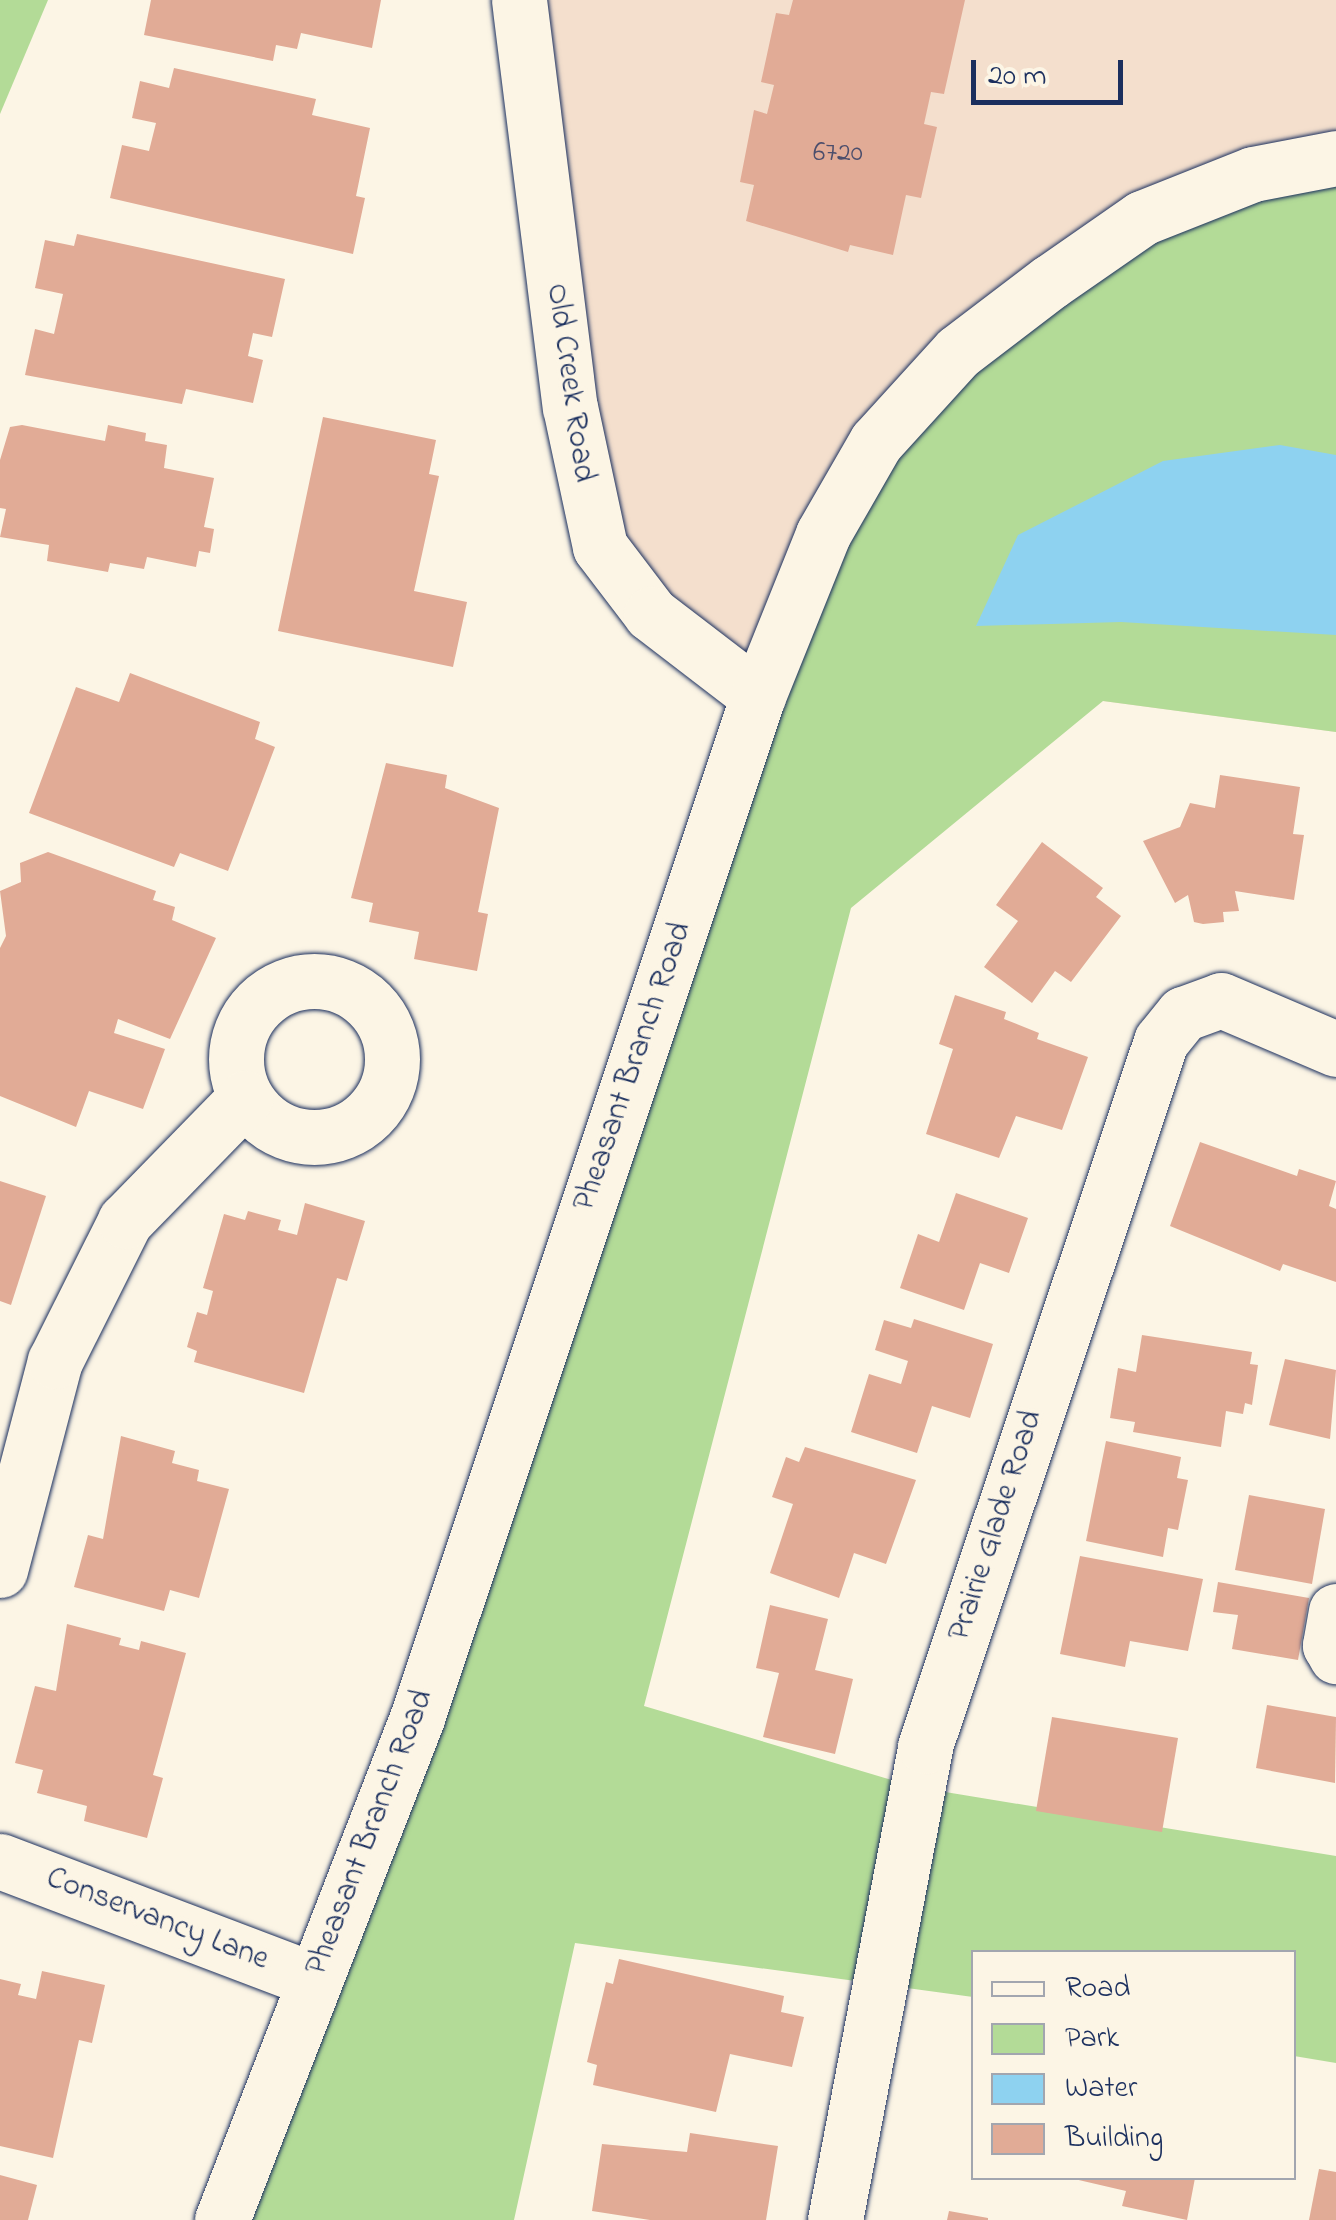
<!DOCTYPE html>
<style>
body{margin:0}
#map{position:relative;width:1336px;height:2220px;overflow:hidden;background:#fcf5e5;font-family:"Indie Flower",sans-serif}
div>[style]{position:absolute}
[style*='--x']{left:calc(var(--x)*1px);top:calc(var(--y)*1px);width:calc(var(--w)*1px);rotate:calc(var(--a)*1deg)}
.built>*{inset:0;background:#f4dfcd}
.green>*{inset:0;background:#b3db97}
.water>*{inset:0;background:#8ed2f0}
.building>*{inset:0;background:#e1ab96}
.roads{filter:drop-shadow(0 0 2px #1b2f5e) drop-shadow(0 0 2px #1b2f5e)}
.minor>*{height:55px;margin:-27.5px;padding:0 27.5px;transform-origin:27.5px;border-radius:27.5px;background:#fcf5e5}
.minor>.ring{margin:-27.5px;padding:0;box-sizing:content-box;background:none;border:55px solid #fcf5e5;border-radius:50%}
span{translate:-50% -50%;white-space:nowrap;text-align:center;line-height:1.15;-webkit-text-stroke:8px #fcf5e5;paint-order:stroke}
.number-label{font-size:28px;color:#4c4e6c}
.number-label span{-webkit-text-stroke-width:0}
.street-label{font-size:32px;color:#1b2f5e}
.legend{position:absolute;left:971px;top:1950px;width:325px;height:230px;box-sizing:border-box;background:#fcf5e5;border:2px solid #a2a6af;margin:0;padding:12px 18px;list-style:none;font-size:30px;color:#1b2f5e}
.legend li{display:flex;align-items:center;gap:20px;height:50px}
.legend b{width:50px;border:2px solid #a2a6af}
.scale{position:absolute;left:971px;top:60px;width:152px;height:45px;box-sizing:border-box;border:5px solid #1b2f5e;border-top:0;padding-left:12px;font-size:30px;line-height:35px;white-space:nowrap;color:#1b2f5e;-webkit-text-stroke:8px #fcf5e5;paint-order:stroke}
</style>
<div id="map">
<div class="built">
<div style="clip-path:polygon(519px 0,1336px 0,1336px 732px,1103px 701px,758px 696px,600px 547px)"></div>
</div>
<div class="green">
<div style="clip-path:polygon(0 0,48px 0,0 114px)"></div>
<div style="clip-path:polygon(1336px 158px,1336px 732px,1103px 701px,851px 908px,644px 1706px,915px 1787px,1336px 1856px,1336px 2063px,1294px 2056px,1294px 1952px,974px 1952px,973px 1997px,575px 1943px,514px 2220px,222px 2220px,823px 534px,1050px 282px)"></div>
</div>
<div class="water">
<div style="clip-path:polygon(1280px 445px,1336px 455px,1336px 635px,1121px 622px,976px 626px,1018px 535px,1163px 461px)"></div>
</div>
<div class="building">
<div style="clip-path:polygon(151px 0,381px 0,372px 48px,301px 33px,297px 49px,276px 45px,273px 61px,144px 35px)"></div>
<div style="clip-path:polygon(793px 0,965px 0,944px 94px,931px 92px,924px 124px,937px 127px,921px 198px,906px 195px,893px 255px,850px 245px,848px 252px,746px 221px,754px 185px,740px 182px,754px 110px,767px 114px,774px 85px,761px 82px,776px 13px,789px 15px)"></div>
<div style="clip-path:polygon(174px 68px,316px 99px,312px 115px,370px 128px,356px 196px,365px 198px,353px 254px,110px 198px,122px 145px,149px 151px,156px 123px,132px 118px,140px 81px,169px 88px)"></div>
<div style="clip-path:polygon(77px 234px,285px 279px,272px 337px,253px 333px,248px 356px,263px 360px,253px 403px,186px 389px,182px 404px,25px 375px,35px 329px,54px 334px,63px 294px,35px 288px,45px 240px,74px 246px)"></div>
<div style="clip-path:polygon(323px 417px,436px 440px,429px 474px,439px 476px,414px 591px,467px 602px,453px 667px,278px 631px)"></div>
<div style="clip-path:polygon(22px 425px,105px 441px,108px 425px,146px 433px,145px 441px,167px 445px,164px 468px,214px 478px,204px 527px,214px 529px,210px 553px,199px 551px,196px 567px,147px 557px,144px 569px,110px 563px,108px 572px,47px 561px,49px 545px,0 537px,6px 509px,0 508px,0 460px,10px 427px)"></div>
<div style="clip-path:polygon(130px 673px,260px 722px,255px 739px,275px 747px,228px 871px,180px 853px,174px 867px,29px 813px,76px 687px,119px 702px)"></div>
<div style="clip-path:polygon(386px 763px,447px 775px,445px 788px,499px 808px,478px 912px,488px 914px,477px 971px,414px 959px,419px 932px,369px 922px,373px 903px,351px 898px)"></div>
<div style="clip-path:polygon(1220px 775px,1300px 787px,1293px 834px,1304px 835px,1294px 900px,1235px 891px,1239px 911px,1223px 912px,1224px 922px,1203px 924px,1194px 922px,1188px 895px,1175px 903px,1143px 841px,1180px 827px,1190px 803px,1215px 808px)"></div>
<div style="clip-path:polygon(1042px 842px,1103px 888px,1096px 897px,1121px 916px,1071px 982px,1055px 971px,1032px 1003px,984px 967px,1018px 921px,996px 905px)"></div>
<div style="clip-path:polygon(48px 852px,156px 891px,153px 900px,175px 907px,172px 920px,216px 938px,170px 1039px,118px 1019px,114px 1033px,165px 1049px,143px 1109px,89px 1091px,76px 1127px,0 1096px,0 948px,6px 936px,0 891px,21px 882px,20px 863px)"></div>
<div style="clip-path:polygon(955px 995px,1006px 1012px,1004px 1019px,1039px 1033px,1037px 1039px,1088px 1057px,1062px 1130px,1016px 1116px,999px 1158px,926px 1134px,953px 1049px,939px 1044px)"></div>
<div style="clip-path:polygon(1200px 1142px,1297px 1176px,1299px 1169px,1336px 1181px,1329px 1206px,1336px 1209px,1336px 1282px,1283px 1264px,1280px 1271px,1170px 1226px)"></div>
<div style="clip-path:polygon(0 1181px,46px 1196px,11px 1305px,0 1301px)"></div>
<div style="clip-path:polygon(956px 1193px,1028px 1218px,1009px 1273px,980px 1263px,964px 1310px,900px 1288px,918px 1234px,939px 1242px)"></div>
<div style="clip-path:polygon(305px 1203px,365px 1221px,347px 1281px,337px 1278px,304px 1393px,194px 1362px,197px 1351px,187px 1347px,197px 1312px,207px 1315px,213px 1291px,203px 1288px,224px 1214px,245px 1220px,248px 1211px,281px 1220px,278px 1230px,297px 1235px)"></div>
<div style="clip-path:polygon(914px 1319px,993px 1344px,970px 1418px,932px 1406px,917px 1453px,851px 1432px,869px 1374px,901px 1384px,908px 1361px,875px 1350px,884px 1320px,911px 1328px)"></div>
<div style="clip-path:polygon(1142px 1335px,1252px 1352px,1250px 1364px,1258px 1365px,1252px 1405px,1245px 1403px,1243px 1414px,1226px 1411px,1221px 1447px,1133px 1432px,1135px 1422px,1110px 1418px,1118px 1368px,1136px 1372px)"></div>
<div style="clip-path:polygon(1285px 1359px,1336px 1370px,1330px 1439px,1269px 1425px)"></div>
<div style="clip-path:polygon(121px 1436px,175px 1451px,172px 1463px,199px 1470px,197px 1481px,229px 1489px,199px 1598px,170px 1590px,164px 1611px,74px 1587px,88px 1535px,103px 1539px)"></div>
<div style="clip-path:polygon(1106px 1441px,1181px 1457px,1177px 1478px,1188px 1480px,1178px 1530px,1168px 1528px,1163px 1557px,1086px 1541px)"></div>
<div style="clip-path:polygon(805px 1447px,916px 1480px,886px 1564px,854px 1553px,839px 1598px,770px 1573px,793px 1504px,772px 1497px,786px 1457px,799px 1462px)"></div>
<div style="clip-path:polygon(1249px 1495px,1325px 1509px,1312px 1584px,1235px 1570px)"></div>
<div style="clip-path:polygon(1080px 1556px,1203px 1579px,1188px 1651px,1130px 1641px,1125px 1667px,1060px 1654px)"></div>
<div style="clip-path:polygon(1218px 1582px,1309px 1598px,1298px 1660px,1232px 1649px,1238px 1615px,1213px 1612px)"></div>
<div style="clip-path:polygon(770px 1605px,828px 1619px,815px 1670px,853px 1679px,835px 1754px,763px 1737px,779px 1673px,756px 1668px)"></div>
<div style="clip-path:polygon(67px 1624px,121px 1638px,119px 1645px,139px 1650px,141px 1641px,186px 1653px,153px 1775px,163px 1778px,147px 1838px,84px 1821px,87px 1806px,37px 1793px,43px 1770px,15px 1763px,35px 1686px,56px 1691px)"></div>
<div style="clip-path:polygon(1267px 1705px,1336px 1717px,1335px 1783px,1256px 1768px)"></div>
<div style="clip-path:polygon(1052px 1717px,1178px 1738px,1162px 1832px,1036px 1811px)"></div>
<div style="clip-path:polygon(619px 1959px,784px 1996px,781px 2012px,804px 2017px,792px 2067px,730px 2054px,716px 2112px,593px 2085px,597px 2065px,587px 2062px,606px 1982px,613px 1984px)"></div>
<div style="clip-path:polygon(42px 1971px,105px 1985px,92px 2043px,79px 2040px,53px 2158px,0 2146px,0 1979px,21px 1984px,18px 1995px,36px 1999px)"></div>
<div style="clip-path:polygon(690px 2133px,778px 2146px,766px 2220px,650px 2220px,592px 2211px,602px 2144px,687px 2152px)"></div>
<div style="clip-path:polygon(1319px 2169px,1336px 2172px,1336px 2220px,1309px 2220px)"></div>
<div style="clip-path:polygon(0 2175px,37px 2185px,28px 2220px,0 2220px)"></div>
<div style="clip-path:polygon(1070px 2178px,1195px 2178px,1187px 2220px,1122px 2206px,1126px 2191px)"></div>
<div style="clip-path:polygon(949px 2211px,988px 2218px,988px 2220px,947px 2220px)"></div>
</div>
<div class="roads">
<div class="minor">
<div style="--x:519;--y:0;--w:410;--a:82.9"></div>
<div style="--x:570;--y:407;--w:143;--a:77.9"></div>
<div style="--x:600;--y:547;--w:84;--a:52.7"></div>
<div style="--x:651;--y:614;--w:135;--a:37.5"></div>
<div class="ring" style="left:236px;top:981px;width:101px;height:101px"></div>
<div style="--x:0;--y:1570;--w:216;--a:-75.3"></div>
<div style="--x:55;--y:1361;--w:157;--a:-63.4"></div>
<div style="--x:125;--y:1221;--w:172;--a:-45.7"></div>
<div style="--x:1336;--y:1611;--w:35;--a:100"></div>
<div style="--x:1330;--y:1645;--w:13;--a:61"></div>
<div style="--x:0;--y:1861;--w:336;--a:20.8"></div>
<div style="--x:222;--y:2220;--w:539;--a:-68.77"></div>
<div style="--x:417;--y:1718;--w:1077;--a:-71.55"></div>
<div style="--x:758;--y:696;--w:175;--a:-68.1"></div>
<div style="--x:823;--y:534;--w:106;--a:-60.1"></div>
<div style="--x:876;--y:442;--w:122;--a:-47.7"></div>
<div style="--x:958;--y:352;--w:116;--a:-37.3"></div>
<div style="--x:1050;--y:282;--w:112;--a:-34.8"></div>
<div style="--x:1142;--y:218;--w:119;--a:-21.6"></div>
<div style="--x:1253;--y:174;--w:85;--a:-10.9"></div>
<div style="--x:835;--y:2220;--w:482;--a:-79.2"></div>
<div style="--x:925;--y:1746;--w:743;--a:-71.49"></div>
<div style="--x:1161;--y:1041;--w:35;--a:-51"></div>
<div style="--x:1183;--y:1014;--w:40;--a:-20.2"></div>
<div style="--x:1221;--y:1000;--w:125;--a:23.1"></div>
</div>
</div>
<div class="number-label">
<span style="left:838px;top:154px">6720</span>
</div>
<div class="street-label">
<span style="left:569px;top:383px;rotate:82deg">Old Creek Road</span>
<span style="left:634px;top:1067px;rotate:-71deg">Pheasant Branch Road</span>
<span style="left:997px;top:1526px;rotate:-72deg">Prairie Glade Road</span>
<span style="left:371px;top:1833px;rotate:-69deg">Pheasant Branch Road</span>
<span style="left:157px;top:1920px;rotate:21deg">Conservancy Lane</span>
</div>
<ul class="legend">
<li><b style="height:12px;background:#fcf5e5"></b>Road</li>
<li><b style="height:28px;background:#b3db97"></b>Park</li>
<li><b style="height:28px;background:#8ed2f0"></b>Water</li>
<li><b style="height:28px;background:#e1ab96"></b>Building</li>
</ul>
<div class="scale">20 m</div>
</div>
